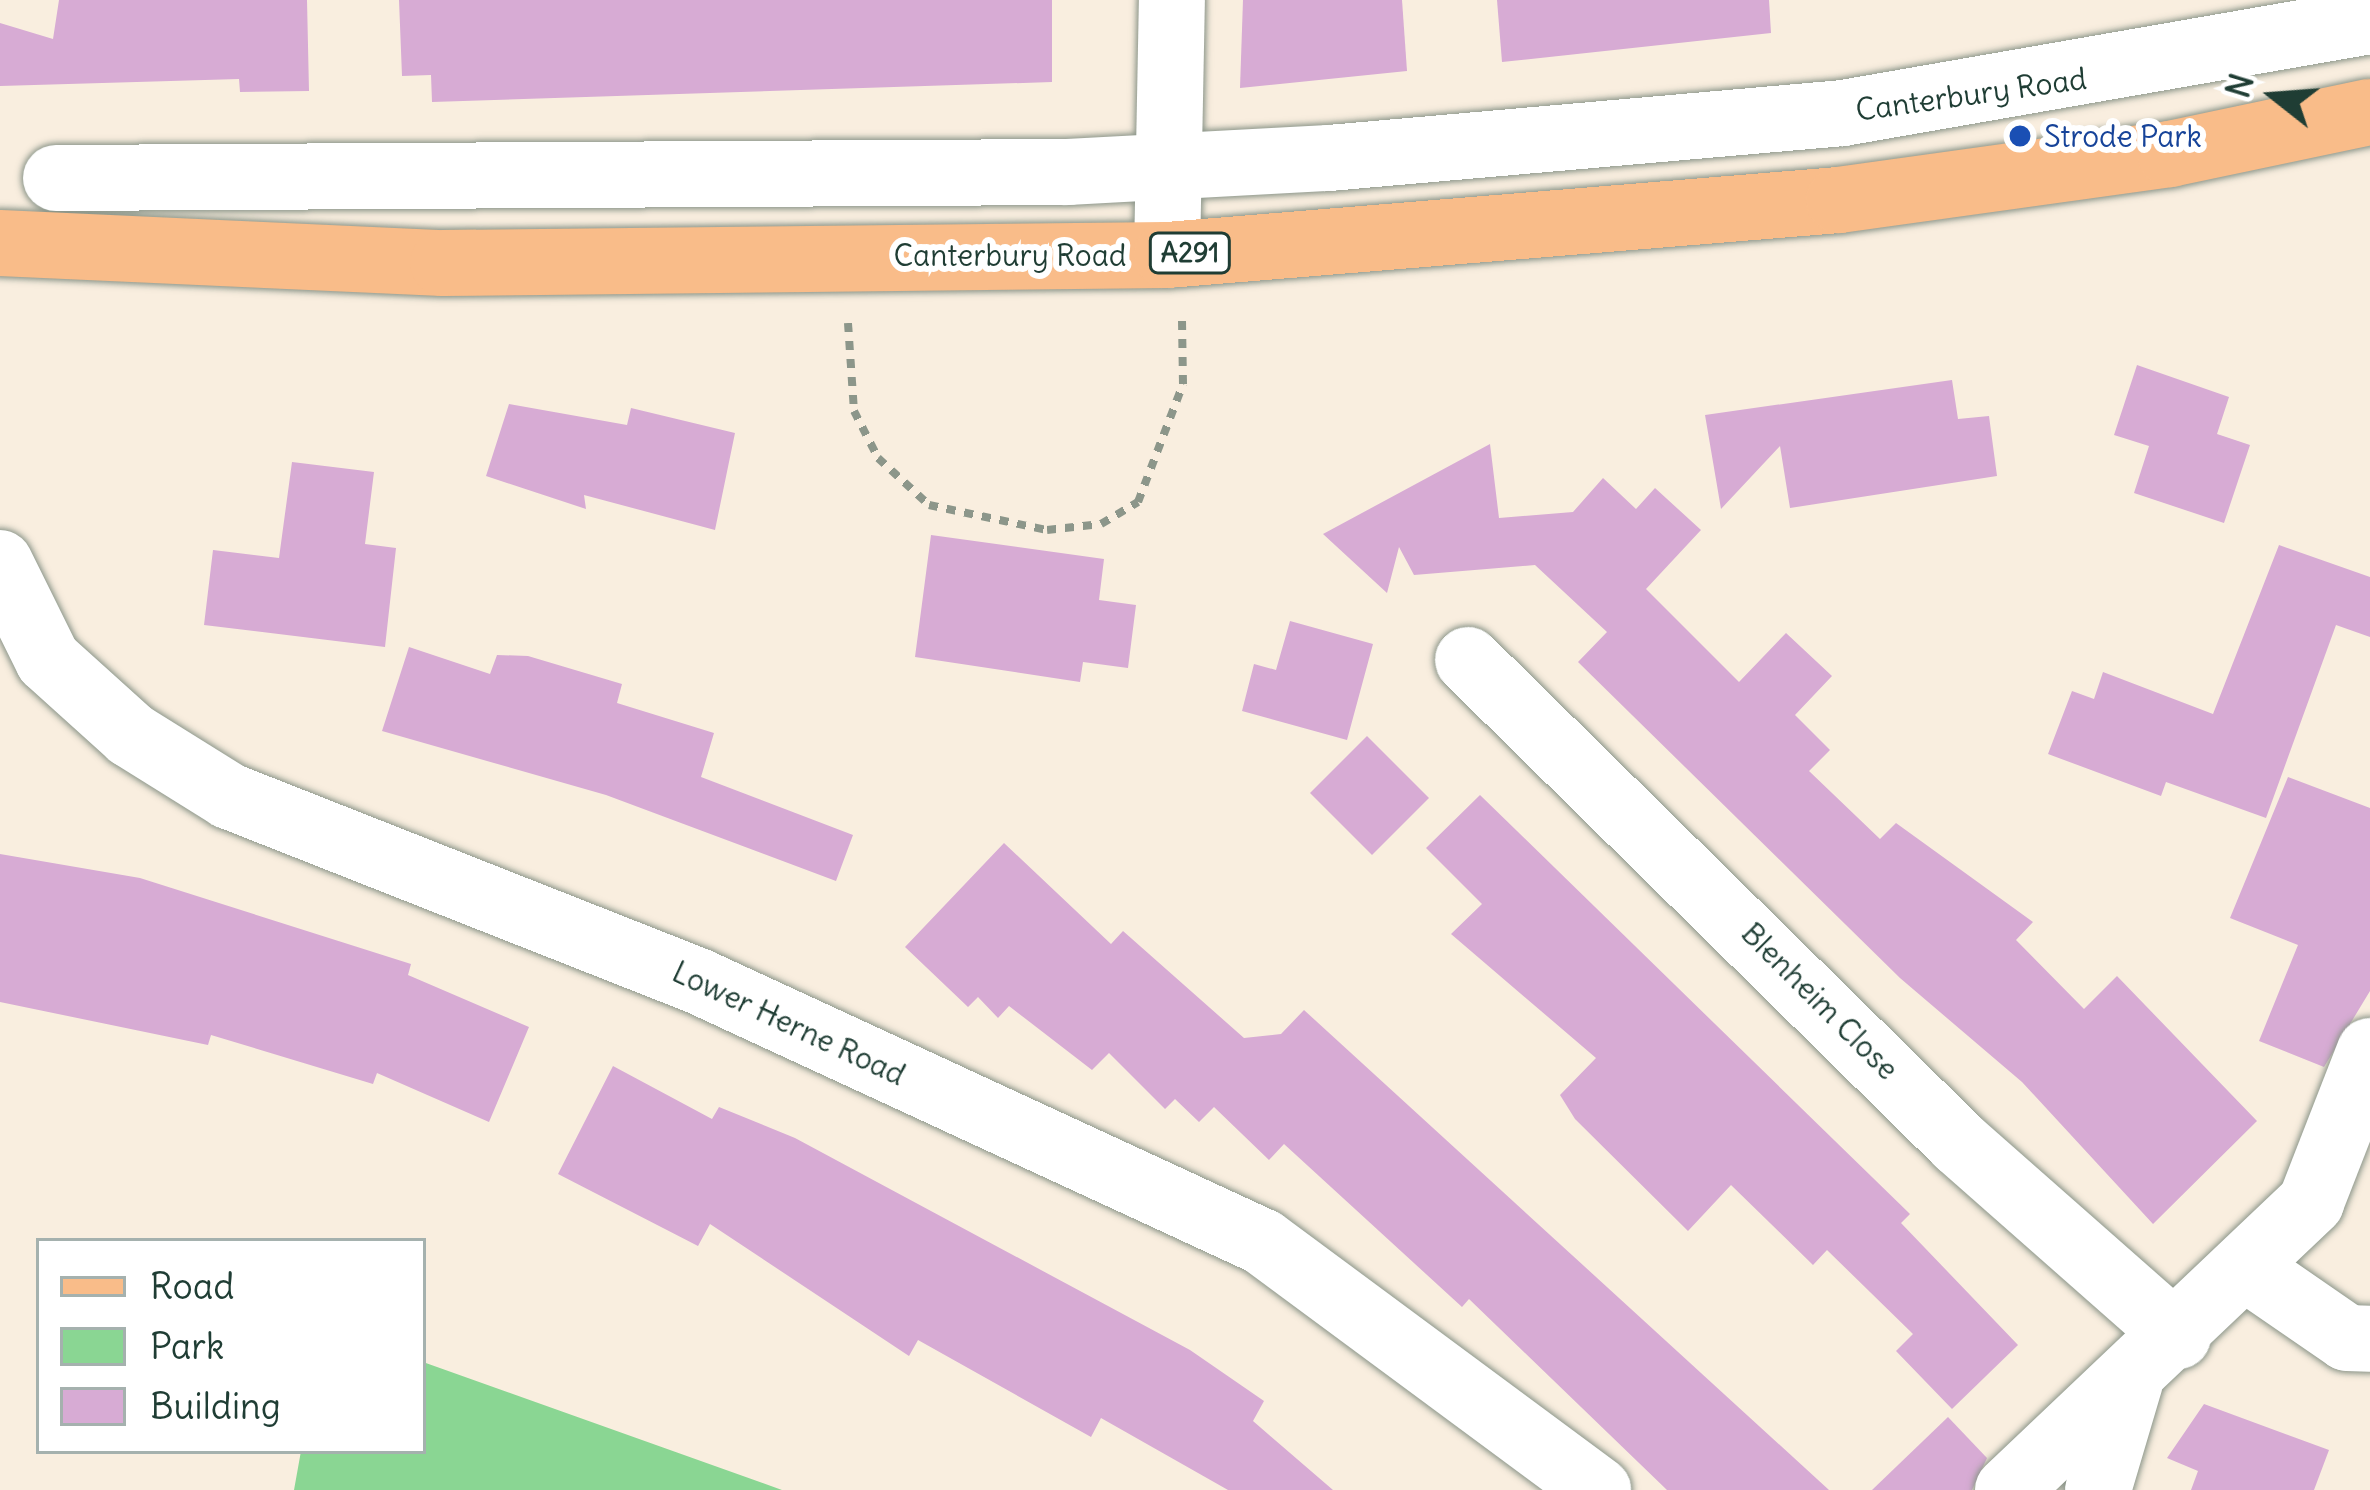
<!DOCTYPE html>
<style>
body{margin:0}
#map{position:relative;width:2370px;height:1490px;overflow:hidden;background:#f9eedf;font-family:Delius,sans-serif}
div>[style]{position:absolute}
[style*='--x']{left:calc(var(--x)*1px);top:calc(var(--y)*1px);width:calc(var(--w)*1px);rotate:calc(var(--a)*1deg)}
.green>*{inset:0;background:#8ad693}
.building>*{inset:0;background:#d7abd4}
.path>*{height:8px;margin-top:-4px;transform-origin:0;background:repeating-linear-gradient(90deg,#8c968a 0 9px,transparent 0 18px)}
.roads{filter:drop-shadow(0 0 3px #8c968a) drop-shadow(0 0 3px #8c968a)}
.minor>*{height:66px;margin:-33px;padding:0 33px;transform-origin:33px;border-radius:33px;background:#fff}
.major>*{height:66px;margin:-33px;padding:0 33px;transform-origin:33px;border-radius:33px;background:#f9bc89}
.dots>*{width:33px;height:33px;translate:-50% -50%;box-sizing:border-box;border:6px solid #fff;border-radius:50%}
span{translate:-50% -50%;white-space:nowrap;text-align:center;line-height:1.15;-webkit-text-stroke:12px #fff;paint-order:stroke}
.shield-label span{padding:3px 9px;background:#fff;border:3px solid;border-radius:9px;-webkit-text-stroke-width:0}
.shield-label{font-size:27px;color:#1f3d34;font-weight:700}
.street-label{font-size:30px;color:#1f3d34}
.transit-label{font-size:30px;color:#164399}
.left{translate:0 -50%;text-align:left}
.legend{position:absolute;left:36px;top:1238px;width:390px;height:216px;box-sizing:border-box;background:#fff;border:3px solid #a5b1ae;margin:0;padding:15px 21px;list-style:none;font-size:36px;color:#1f3d34}
.legend li{display:flex;align-items:center;gap:24px;height:60px}
.legend b{width:60px;border:3px solid #a5b1ae}
.north{position:absolute;left:2214px;top:36px;width:120px;height:120px;-webkit-text-stroke:9px #fff;paint-order:stroke;rotate:287deg;font-size:33px;font-weight:700;line-height:48px;text-align:center;color:#1f3d34}
.north::after{content:'';display:block;margin:auto;width:42px;height:54px;background:#1f3d34;clip-path:polygon(50% 0,100% 100%,50% 72%,0 100%)}
</style>
<div id="map">
<div class="green">
<div style="clip-path:polygon(423px 1362px,782px 1490px,294px 1490px,301px 1451px,423px 1451px)"></div>
</div>
<div class="building">
<div style="clip-path:polygon(59px 0,307px 0,309px 91px,240px 92px,239px 79px,0 86px,0 23px,53px 39px)"></div>
<div style="clip-path:polygon(399px 0,1052px 0,1052px 82px,432px 102px,431px 75px,402px 76px)"></div>
<div style="clip-path:polygon(1243px 0,1402px 0,1407px 71px,1240px 88px)"></div>
<div style="clip-path:polygon(1497px 0,1769px 0,1771px 33px,1502px 62px)"></div>
<div style="clip-path:polygon(2137px 365px,2229px 397px,2217px 434px,2250px 445px,2224px 523px,2134px 493px,2149px 446px,2114px 435px)"></div>
<div style="clip-path:polygon(1952px 380px,1958px 419px,1989px 416px,1997px 476px,1790px 508px,1780px 446px,1721px 509px,1705px 415px)"></div>
<div style="clip-path:polygon(509px 404px,627px 425px,631px 408px,735px 433px,715px 530px,584px 495px,586px 509px,486px 476px)"></div>
<div style="clip-path:polygon(1490px 444px,1499px 518px,1573px 512px,1603px 478px,1636px 509px,1655px 488px,1701px 530px,1646px 589px,1739px 682px,1786px 633px,1832px 676px,1795px 715px,1830px 750px,1809px 771px,1880px 839px,1896px 823px,2033px 922px,2016px 940px,2084px 1009px,2117px 976px,2257px 1121px,2153px 1224px,2022px 1082px,1900px 978px,1578px 662px,1607px 632px,1535px 565px,1414px 575px,1399px 547px,1387px 593px,1323px 534px)"></div>
<div style="clip-path:polygon(292px 462px,374px 472px,365px 544px,396px 548px,385px 647px,204px 625px,213px 550px,279px 558px)"></div>
<div style="clip-path:polygon(931px 535px,1104px 559px,1099px 600px,1136px 605px,1128px 668px,1083px 662px,1080px 682px,915px 657px)"></div>
<div style="clip-path:polygon(2279px 545px,2370px 577px,2370px 637px,2336px 625px,2266px 818px,2166px 782px,2161px 796px,2048px 754px,2072px 691px,2094px 699px,2103px 672px,2213px 714px)"></div>
<div style="clip-path:polygon(1290px 621px,1373px 644px,1347px 740px,1242px 711px,1254px 664px,1276px 670px)"></div>
<div style="clip-path:polygon(409px 647px,490px 674px,497px 655px,528px 656px,622px 684px,617px 703px,714px 733px,701px 777px,853px 835px,836px 881px,606px 795px,382px 731px)"></div>
<div style="clip-path:polygon(1367px 736px,1429px 798px,1372px 855px,1310px 793px)"></div>
<div style="clip-path:polygon(2288px 777px,2370px 808px,2370px 991px,2324px 1067px,2259px 1041px,2298px 945px,2230px 918px)"></div>
<div style="clip-path:polygon(1480px 795px,1910px 1214px,1901px 1223px,2018px 1345px,1952px 1409px,1896px 1351px,1913px 1334px,1827px 1250px,1813px 1265px,1731px 1185px,1688px 1231px,1575px 1119px,1560px 1095px,1596px 1058px,1451px 934px,1482px 904px,1426px 848px)"></div>
<div style="clip-path:polygon(1004px 843px,1111px 944px,1123px 931px,1244px 1038px,1281px 1034px,1304px 1010px,1829px 1490px,1667px 1490px,1469px 1299px,1462px 1307px,1284px 1144px,1269px 1160px,1214px 1107px,1199px 1122px,1175px 1099px,1165px 1109px,1109px 1053px,1092px 1070px,1009px 1006px,998px 1018px,978px 997px,968px 1007px,905px 947px)"></div>
<div style="clip-path:polygon(0 854px,140px 878px,411px 964px,408px 975px,529px 1027px,489px 1122px,377px 1073px,373px 1084px,211px 1035px,208px 1045px,0 1002px)"></div>
<div style="clip-path:polygon(613px 1066px,712px 1119px,719px 1107px,795px 1138px,1190px 1350px,1264px 1401px,1253px 1421px,1333px 1490px,1228px 1490px,1101px 1418px,1091px 1437px,918px 1340px,909px 1356px,710px 1224px,698px 1246px,558px 1174px)"></div>
<div style="clip-path:polygon(2204px 1404px,2329px 1450px,2314px 1490px,2191px 1490px,2198px 1471px,2167px 1458px)"></div>
<div style="clip-path:polygon(1948px 1417px,1987px 1458px,1972px 1490px,1872px 1490px)"></div>
</div>
<div class="path">
<div style="--x:848;--y:323;--w:88;--a:86.1"></div>
<div style="--x:854;--y:411;--w:53;--a:62.9"></div>
<div style="--x:878;--y:458;--w:69;--a:42.7"></div>
<div style="--x:929;--y:505;--w:121;--a:12"></div>
<div style="--x:1047;--y:530;--w:54;--a:-6.3"></div>
<div style="--x:1101;--y:524;--w:43;--a:-30.7"></div>
<div style="--x:1138;--y:502;--w:126;--a:-69.1"></div>
<div style="--x:1183;--y:384;--w:65;--a:-90.9"></div>
</div>
<div class="roads">
<div class="minor">
<div style="--x:56;--y:178;--w:1012;--a:-0.34"></div>
<div style="--x:1068;--y:172;--w:261;--a:-3.1"></div>
<div style="--x:1329;--y:158;--w:516;--a:-5"></div>
<div style="--x:1843;--y:113;--w:535;--a:-9.9"></div>
<div style="--x:1167;--y:255;--w:255;--a:-88.9"></div>
<div style="--x:0;--y:563;--w:108;--a:63.7"></div>
<div style="--x:48;--y:660;--w:112;--a:42.1"></div>
<div style="--x:131;--y:735;--w:115;--a:31.9"></div>
<div style="--x:229;--y:796;--w:504;--a:21.53"></div>
<div style="--x:698;--y:981;--w:622;--a:24.79"></div>
<div style="--x:1263;--y:1242;--w:417;--a:36.5"></div>
<div style="--x:1468;--y:660;--w:689;--a:44.53"></div>
<div style="--x:1959;--y:1143;--w:292;--a:41.4"></div>
<div style="--x:2247;--y:1269;--w:121;--a:34.6"></div>
<div style="--x:2347;--y:1338;--w:23;--a:2"></div>
<div style="--x:2008;--y:1490;--w:418;--a:-43.5"></div>
<div style="--x:2311;--y:1202;--w:162;--a:-68.7"></div>
<div style="--x:2098;--y:1490;--w:113;--a:-73.5"></div>
</div>
<div class="major">
<div style="--x:0;--y:243;--w:443;--a:2.6"></div>
<div style="--x:443;--y:263;--w:724;--a:-0.63"></div>
<div style="--x:1167;--y:255;--w:674;--a:-4.68"></div>
<div style="--x:1839;--y:200;--w:334;--a:-7.9"></div>
<div style="--x:2170;--y:154;--w:204;--a:-11.9"></div>
</div>
</div>
<div class="dots">
<div style="left:2020px;top:136px;background:#1a4fb4"></div>
</div>
<div class="shield-label">
<span style="left:1190px;top:253px">A291</span>
</div>
<div class="street-label">
<span style="left:1971px;top:94px;rotate:-8deg">Canterbury Road</span>
<span style="left:1010px;top:255px">Canterbury Road</span>
<span style="left:1820px;top:1001px;rotate:45deg">Blenheim Close</span>
<span style="left:789px;top:1023px;rotate:25deg">Lower Herne Road</span>
</div>
<div class="transit-label">
<span class="left" style="left:2044px;top:136px">Strode Park</span>
</div>
<ul class="legend">
<li><b style="height:15px;background:#f9bc89"></b>Road</li>
<li><b style="height:33px;background:#8ad693"></b>Park</li>
<li><b style="height:33px;background:#d7abd4"></b>Building</li>
</ul>
<div class="north">N</div>
</div>
